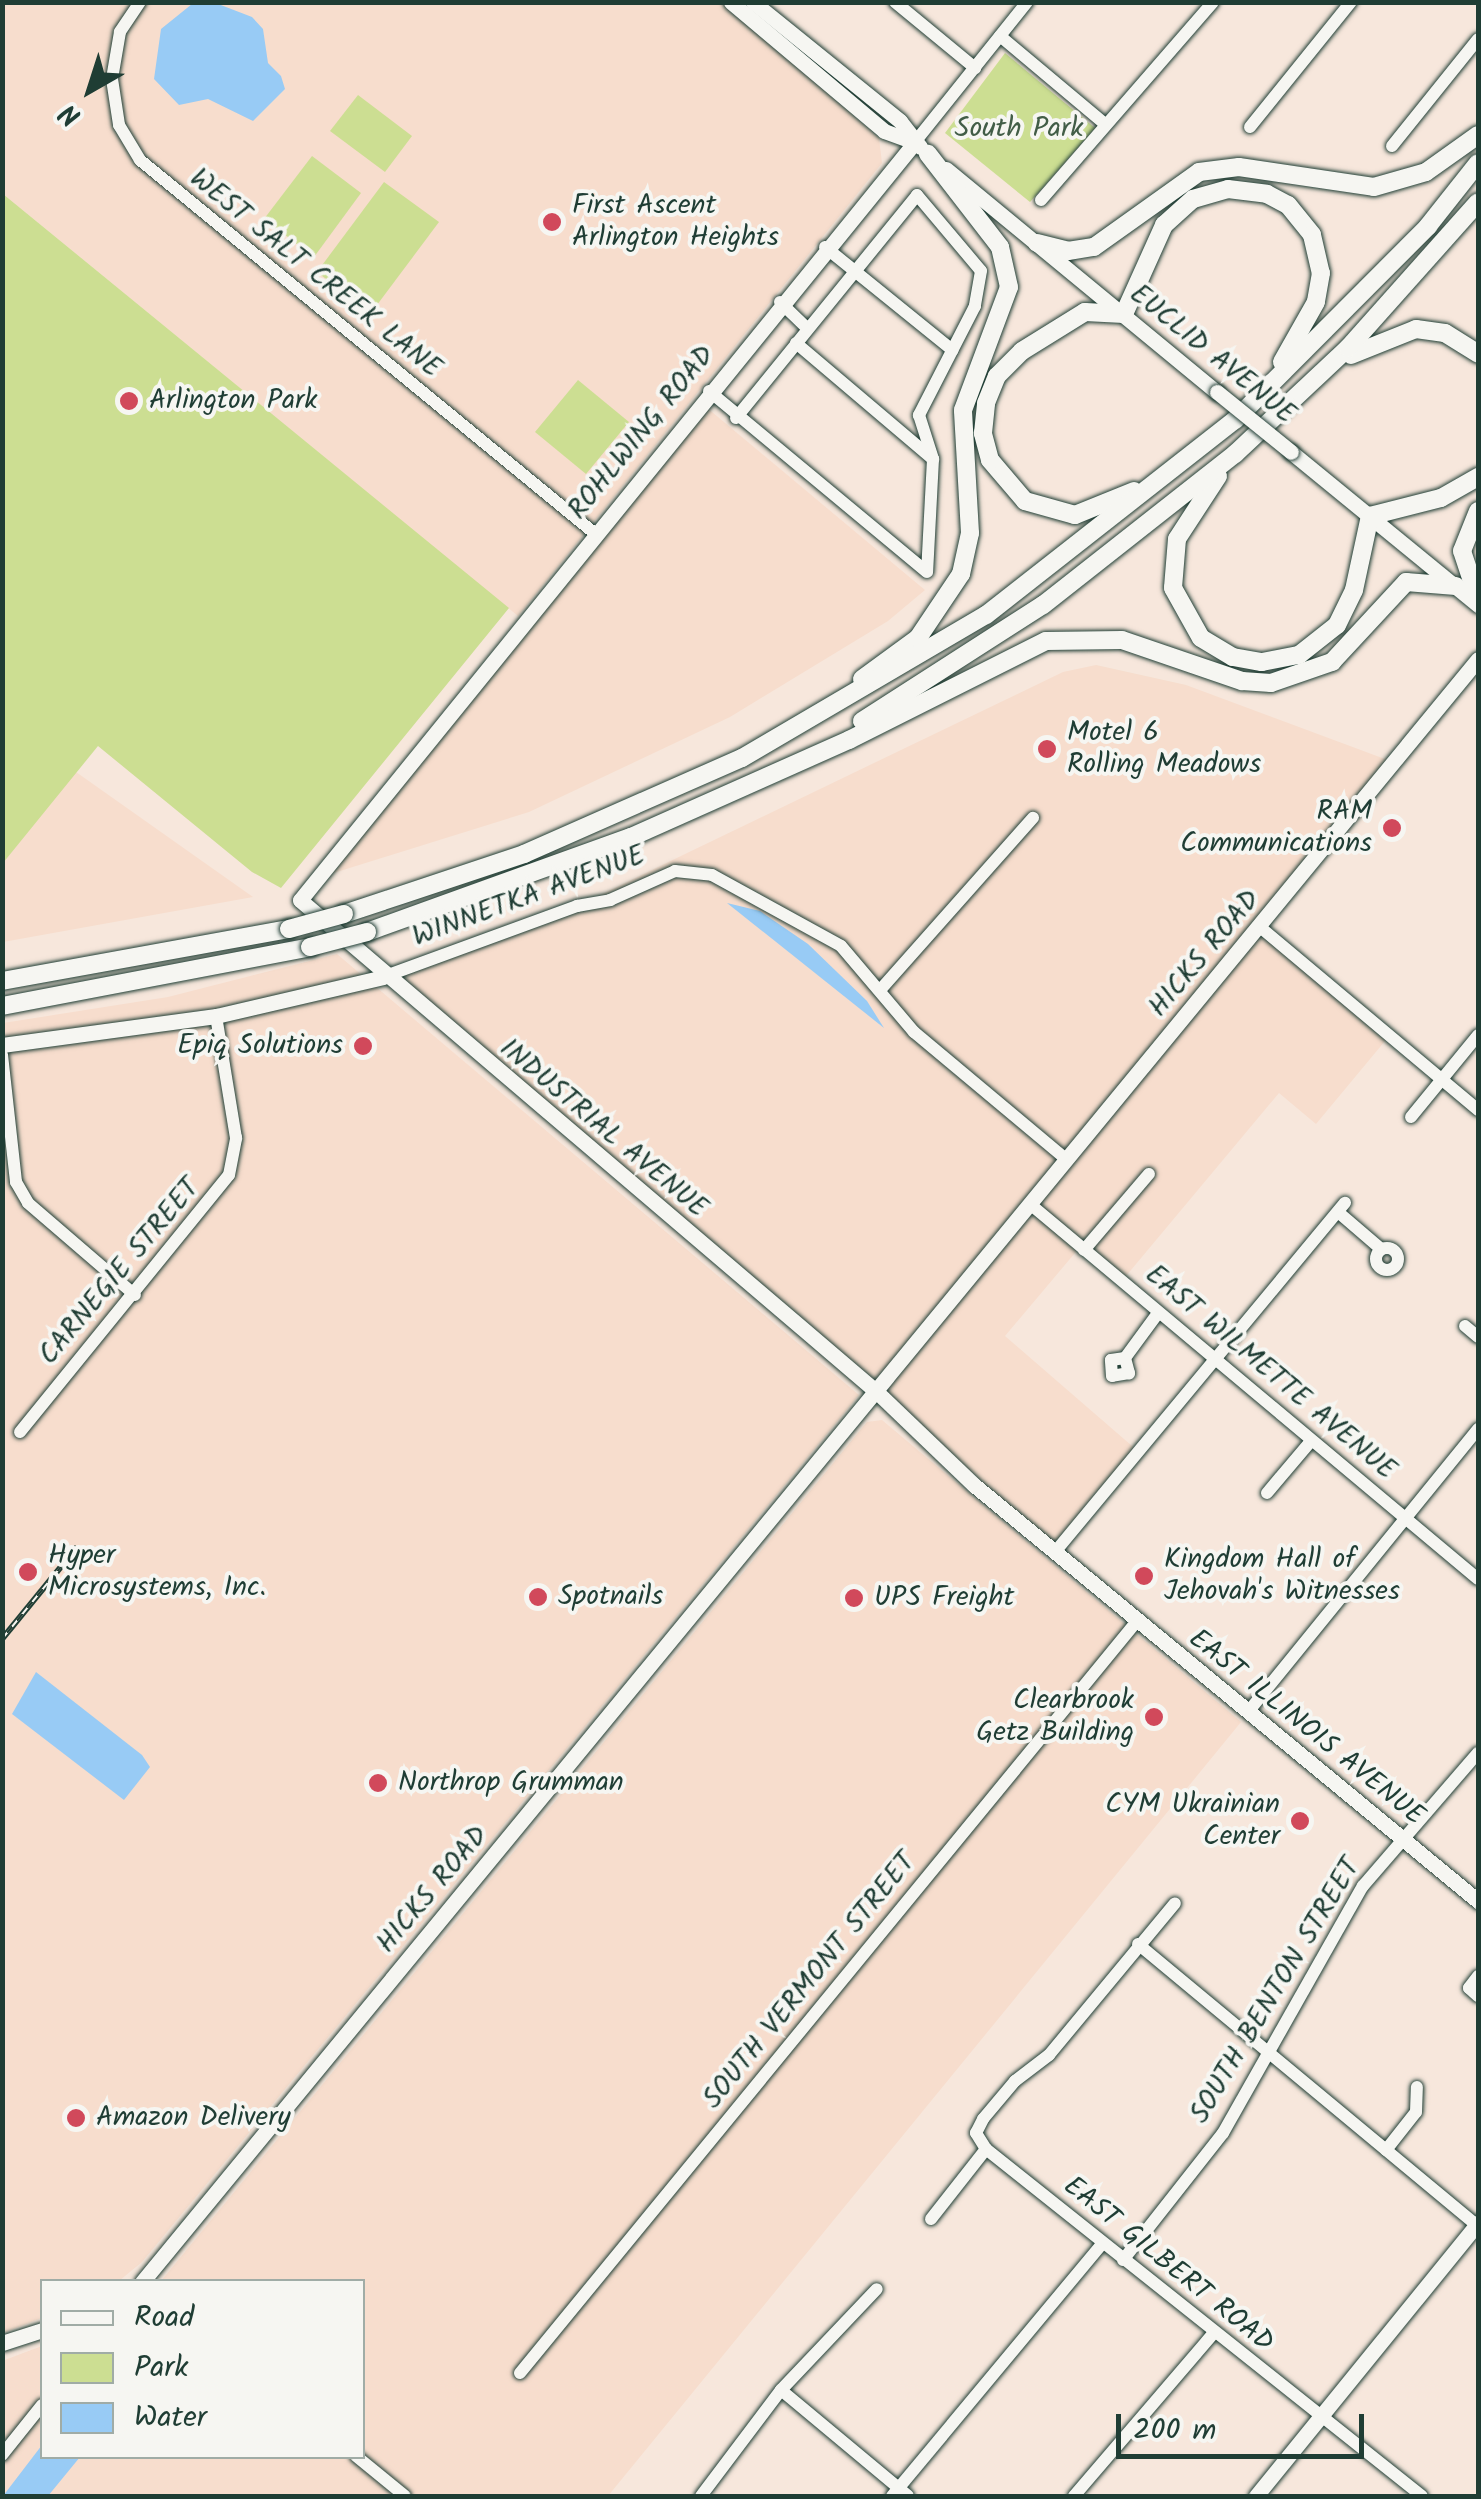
<!DOCTYPE html>
<style>
body{margin:0}
#map{position:relative;width:1481px;height:2499px;overflow:hidden;background:#f7e7dc;font-family:Kalam,sans-serif}
div>[style]{position:absolute}
[style*='--x']{left:calc(var(--x)*1px);top:calc(var(--y)*1px);width:calc(var(--w)*1px);rotate:calc(var(--a)*1deg)}
.built>*{inset:0;background:#f7ddcd}
.green>*{inset:0;background:#ccde92}
.water>*{inset:0;background:#98cbf5}
.roads{filter:drop-shadow(0 0 2px #1f3d34) drop-shadow(0 0 2px #1f3d34)}
.minor>*{height:12px;margin:-6px;padding:0 6px;transform-origin:6px;border-radius:6px;background:#f6f6f2}
.minor>.ring{margin:-6px;padding:0;box-sizing:content-box;background:none;border:12px solid #f6f6f2;border-radius:50%}
.major>*{height:15px;margin:-7.5px;padding:0 7.5px;transform-origin:7.5px;border-radius:7.5px;background:#f6f6f2}
.highway>*{height:18px;margin:-9px;padding:0 9px;transform-origin:9px;border-radius:9px;background:#f6f6f2}
.rail>*{height:6px;margin-top:-3px;transform-origin:0;background:repeating-linear-gradient(90deg,#f6f6f2 0 8px,#1f3d34 0 16px);box-sizing:border-box;border-block:2px solid #1f3d34}
.bridges{filter:drop-shadow(0 0 2px #1f3d34) drop-shadow(0 0 2px #1f3d34)}
.major-bridge>*{height:15px;margin:-7.5px;padding:0 7.5px;transform-origin:7.5px;border-radius:7.5px;background:#f6f6f2}
.highway-bridge>*{height:18px;margin:-9px;padding:0 9px;transform-origin:9px;border-radius:9px;background:#f6f6f2}
.dots>*{width:28px;height:28px;translate:-50% -50%;box-sizing:border-box;border:5px solid #f6f6f2;border-radius:50%}
span{translate:-50% -50%;white-space:nowrap;text-align:center;line-height:1.15;-webkit-text-stroke:8px #f6f6f2;paint-order:stroke}
.park-label{font-size:28px;color:#425d47}
.poi-label{font-size:28px;color:#1f3d34}
.left{translate:0 -50%;text-align:left}
.right{translate:-100% -50%;text-align:right}
.street-label{font-size:28px;color:#1f3d34}
.frame{position:absolute;inset:0;border:5px solid #1f3d34;pointer-events:none}
.legend{position:absolute;left:40px;top:2279px;width:325px;height:180px;box-sizing:border-box;background:#f6f6f2;border:2px solid #a0aca6;margin:0;padding:12px 18px;list-style:none;font-size:30px;color:#1f3d34}
.legend li{display:flex;align-items:center;gap:20px;height:50px}
.legend b{width:50px;border:2px solid #a0aca6}
.north{position:absolute;left:40px;top:40px;width:100px;height:100px;-webkit-text-stroke:8px #f6f6f2;paint-order:stroke;rotate:219deg;font-size:28px;font-weight:700;line-height:40px;text-align:center;color:#1f3d34}
.north::after{content:'';display:block;margin:auto;width:35px;height:45px;background:#1f3d34;clip-path:polygon(50% 0,100% 100%,50% 72%,0 100%)}
.scale{position:absolute;left:1116px;top:2414px;width:248px;height:45px;box-sizing:border-box;border:5px solid #1f3d34;border-top:0;padding-left:12px;font-size:30px;line-height:35px;white-space:nowrap;color:#1f3d34;-webkit-text-stroke:8px #f6f6f2;paint-order:stroke}
</style>
<div id="map">
<div class="built">
<div style="clip-path:polygon(2px 3px,725px 3px,879px 138px,882px 163px,518px 616px,3px 194px)"></div>
<div style="clip-path:polygon(700px 402px,925px 590px,888px 621px,730px 717px,529px 812px,311px 880px)"></div>
<div style="clip-path:polygon(1096px 665px,1186px 685px,1393px 762px,1260px 927px,1390px 1035px,1316px 1124px,1279px 1093px,1121px 1282px,1080px 1247px,1005px 1336px,1139px 1452px,1055px 1552px,383px 977px,577px 906px,1063px 672px)"></div>
<div style="clip-path:polygon(76px 772px,253px 897px,3px 942px,3px 862px)"></div>
<div style="clip-path:polygon(337px 954px,859px 1395px,142px 2262px,119px 2281px,42px 2282px,42px 2318px,3px 2333px,3px 1023px,168px 997px)"></div>
<div style="clip-path:polygon(882px 1420px,1241px 1722px,608px 2496px,3px 2496px,2px 2361px,42px 2346px,42px 2456px,362px 2456px,362px 2282px,161px 2281px,867px 1422px)"></div>
</div>
<div class="green">
<div style="clip-path:polygon(1005px 53px,1095px 128px,1030px 202px,945px 133px)"></div>
<div style="clip-path:polygon(358px 95px,412px 136px,385px 172px,330px 131px)"></div>
<div style="clip-path:polygon(312px 156px,361px 193px,314px 257px,264px 219px)"></div>
<div style="clip-path:polygon(384px 182px,439px 222px,371px 313px,317px 272px)"></div>
<div style="clip-path:polygon(3px 194px,509px 608px,281px 888px,252px 872px,98px 746px,3px 863px)"></div>
<div style="clip-path:polygon(578px 380px,629px 422px,586px 474px,535px 432px)"></div>
</div>
<div class="water">
<div style="clip-path:polygon(213px 2px,252px 17px,263px 29px,268px 63px,281px 76px,285px 89px,253px 121px,208px 99px,179px 105px,154px 79px,161px 29px,192px 4px)"></div>
<div style="clip-path:polygon(727px 903px,760px 911px,808px 944px,867px 1001px,884px 1028px)"></div>
<div style="clip-path:polygon(36px 1672px,142px 1755px,150px 1767px,124px 1800px,12px 1714px)"></div>
<div style="clip-path:polygon(42px 2445px,42px 2456px,80px 2457px,48px 2496px,3px 2496px)"></div>
</div>
<div class="roads">
<div class="minor">
<div style="--x:140;--y:2;--w:36;--a:124"></div>
<div style="--x:120;--y:32;--w:48;--a:99.7"></div>
<div style="--x:112;--y:79;--w:47;--a:81.3"></div>
<div style="--x:119;--y:125;--w:41;--a:59"></div>
<div style="--x:140;--y:160;--w:586;--a:39.39"></div>
<div style="--x:895;--y:2;--w:104;--a:39.5"></div>
<div style="--x:1000;--y:36;--w:138;--a:40"></div>
<div style="--x:1250;--y:127;--w:161;--a:-51.1"></div>
<div style="--x:915;--y:142;--w:179;--a:-51.3"></div>
<div style="--x:1392;--y:146;--w:137;--a:-51.2"></div>
<div style="--x:1041;--y:200;--w:262;--a:-49"></div>
<div style="--x:825;--y:247;--w:164;--a:39"></div>
<div style="--x:780;--y:302;--w:37;--a:44"></div>
<div style="--x:796;--y:343;--w:180;--a:40.3"></div>
<div style="--x:933;--y:459;--w:113;--a:93"></div>
<div style="--x:709;--y:391;--w:283;--a:39.7"></div>
<div style="--x:736;--y:418;--w:287;--a:-50.9"></div>
<div style="--x:917;--y:195;--w:99;--a:49.9"></div>
<div style="--x:981;--y:271;--w:36;--a:100"></div>
<div style="--x:975;--y:306;--w:123;--a:117.2"></div>
<div style="--x:919;--y:415;--w:46;--a:72.3"></div>
<div style="--x:1260;--y:927;--w:285;--a:40"></div>
<div style="--x:383;--y:977;--w:207;--a:-20.1"></div>
<div style="--x:577;--y:906;--w:34;--a:-10"></div>
<div style="--x:610;--y:900;--w:71;--a:-24"></div>
<div style="--x:675;--y:871;--w:37;--a:6"></div>
<div style="--x:712;--y:875;--w:147;--a:28.8"></div>
<div style="--x:841;--y:946;--w:113;--a:49.7"></div>
<div style="--x:914;--y:1032;--w:199;--a:39.9"></div>
<div style="--x:881;--y:989;--w:229;--a:-48.4"></div>
<div style="--x:2;--y:1055;--w:128;--a:83.7"></div>
<div style="--x:16;--y:1182;--w:24;--a:60"></div>
<div style="--x:28;--y:1203;--w:141;--a:40.7"></div>
<div style="--x:1411;--y:1117;--w:106;--a:-50.7"></div>
<div style="--x:1030;--y:1204;--w:584;--a:39.93"></div>
<div style="--x:1338;--y:1212;--w:57;--a:40.7"></div>
<div class="ring" style="left:1376px;top:1248px;width:10px;height:10px"></div>
<div style="--x:1084;--y:1250;--w:100;--a:-49.5"></div>
<div style="--x:1465;--y:1326;--w:17;--a:40"></div>
<div style="--x:1125;--y:1358;--w:16;--a:75"></div>
<div style="--x:1129;--y:1373;--w:17;--a:170"></div>
<div style="--x:1112;--y:1376;--w:16;--a:-94"></div>
<div style="--x:1111;--y:1360;--w:14;--a:-8"></div>
<div style="--x:1125;--y:1358;--w:56;--a:-53.7"></div>
<div style="--x:20;--y:1432;--w:331;--a:-50.9"></div>
<div style="--x:229;--y:1175;--w:38;--a:-79"></div>
<div style="--x:236;--y:1138;--w:124;--a:-99.3"></div>
<div style="--x:1267;--y:1493;--w:68;--a:-49.8"></div>
<div style="--x:1055;--y:1552;--w:454;--a:-50.3"></div>
<div style="--x:1248;--y:1712;--w:365;--a:-50.9"></div>
<div style="--x:1138;--y:1944;--w:442;--a:39.7"></div>
<div style="--x:1478;--y:1976;--w:15;--a:127"></div>
<div style="--x:1469;--y:1988;--w:12;--a:42"></div>
<div style="--x:986;--y:2149;--w:557;--a:38.52"></div>
<div style="--x:1386;--y:2150;--w:48;--a:-51.7"></div>
<div style="--x:1416;--y:2112;--w:25;--a:-88"></div>
<div style="--x:931;--y:2219;--w:89;--a:-51.8"></div>
<div style="--x:986;--y:2149;--w:19;--a:-122"></div>
<div style="--x:976;--y:2133;--w:16;--a:-63"></div>
<div style="--x:983;--y:2119;--w:50;--a:-49.9"></div>
<div style="--x:1015;--y:2081;--w:43;--a:-37.4"></div>
<div style="--x:1049;--y:2055;--w:197;--a:-50.3"></div>
<div style="--x:1123;--y:2260;--w:162;--a:-51.8"></div>
<div style="--x:1223;--y:2133;--w:284;--a:-60.5"></div>
<div style="--x:1363;--y:1886;--w:176;--a:-49.2"></div>
<div style="--x:520;--y:2373;--w:973;--a:-50.63"></div>
<div style="--x:781;--y:2390;--w:165;--a:39.8"></div>
<div style="--x:2;--y:2455;--w:64;--a:-51.3"></div>
<div style="--x:356;--y:2456;--w:63;--a:39.2"></div>
<div style="--x:701;--y:2496;--w:133;--a:-53"></div>
<div style="--x:781;--y:2390;--w:139;--a:-46.5"></div>
<div style="--x:892;--y:2496;--w:328;--a:-50.2"></div>
<div style="--x:1074;--y:2496;--w:213;--a:-49.4"></div>
</div>
<div class="major">
<div style="--x:731;--y:2;--w:200;--a:40.1"></div>
<div style="--x:884;--y:131;--w:33;--a:20"></div>
<div style="--x:753;--y:2;--w:189;--a:39"></div>
<div style="--x:900;--y:121;--w:33;--a:52"></div>
<div style="--x:915;--y:142;--w:976;--a:129.05"></div>
<div style="--x:300;--y:900;--w:760;--a:40.46"></div>
<div style="--x:878;--y:1393;--w:133;--a:43.8"></div>
<div style="--x:974;--y:1485;--w:654;--a:39.54"></div>
<div style="--x:946;--y:169;--w:351;--a:39.5"></div>
<div style="--x:1291;--y:452;--w:242;--a:39.3"></div>
<div style="--x:2;--y:1045;--w:216;--a:-7.7"></div>
<div style="--x:216;--y:1016;--w:171;--a:-13.1"></div>
<div style="--x:142;--y:2282;--w:2102;--a:-50.54"></div>
<div style="--x:2;--y:2343;--w:42;--a:-18"></div>
<div style="--x:1256;--y:2496;--w:352;--a:-50.9"></div>
</div>
<div class="highway">
<div style="--x:1037;--y:243;--w:32;--a:14"></div>
<div style="--x:1068;--y:251;--w:26;--a:-9"></div>
<div style="--x:1094;--y:247;--w:129;--a:-35.5"></div>
<div style="--x:1199;--y:172;--w:40;--a:-7.1"></div>
<div style="--x:1239;--y:167;--w:136;--a:8.4"></div>
<div style="--x:1374;--y:187;--w:54;--a:-16.1"></div>
<div style="--x:1426;--y:172;--w:64;--a:-35.4"></div>
<div style="--x:1351;--y:355;--w:70;--a:-21.8"></div>
<div style="--x:1416;--y:329;--w:29;--a:8"></div>
<div style="--x:1445;--y:333;--w:39;--a:32"></div>
<div style="--x:1218;--y:476;--w:75;--a:123.1"></div>
<div style="--x:1177;--y:539;--w:49;--a:94.7"></div>
<div style="--x:1173;--y:588;--w:57;--a:60.8"></div>
<div style="--x:1201;--y:638;--w:37;--a:31"></div>
<div style="--x:1233;--y:657;--w:29;--a:10"></div>
<div style="--x:1262;--y:662;--w:38;--a:-11"></div>
<div style="--x:1299;--y:655;--w:48;--a:-38.3"></div>
<div style="--x:1337;--y:625;--w:39;--a:-64"></div>
<div style="--x:1354;--y:590;--w:76;--a:-77.8"></div>
<div style="--x:1370;--y:516;--w:73;--a:-14.2"></div>
<div style="--x:1441;--y:498;--w:43;--a:-29.6"></div>
<div style="--x:1134;--y:491;--w:64;--a:157.9"></div>
<div style="--x:1075;--y:515;--w:52;--a:-164.4"></div>
<div style="--x:1025;--y:501;--w:54;--a:-130.5"></div>
<div style="--x:990;--y:460;--w:28;--a:-105"></div>
<div style="--x:983;--y:433;--w:30;--a:-84"></div>
<div style="--x:986;--y:403;--w:29;--a:-68"></div>
<div style="--x:997;--y:376;--w:35;--a:-45"></div>
<div style="--x:1022;--y:351;--w:74;--a:-31.8"></div>
<div style="--x:1085;--y:312;--w:39;--a:3"></div>
<div style="--x:1124;--y:314;--w:98;--a:-65.8"></div>
<div style="--x:1164;--y:225;--w:39;--a:-42"></div>
<div style="--x:1193;--y:199;--w:36;--a:-16"></div>
<div style="--x:1228;--y:189;--w:39;--a:7"></div>
<div style="--x:1267;--y:194;--w:24;--a:28"></div>
<div style="--x:1288;--y:205;--w:38;--a:51"></div>
<div style="--x:1312;--y:235;--w:39;--a:77"></div>
<div style="--x:1321;--y:273;--w:29;--a:100"></div>
<div style="--x:1316;--y:302;--w:69;--a:119.5"></div>
<div style="--x:1478;--y:511;--w:43;--a:111.8"></div>
<div style="--x:1462;--y:551;--w:51;--a:71.6"></div>
<div style="--x:862;--y:679;--w:69;--a:-36.2"></div>
<div style="--x:918;--y:638;--w:77;--a:-56.1"></div>
<div style="--x:961;--y:574;--w:42;--a:-77.6"></div>
<div style="--x:970;--y:533;--w:123;--a:-93.3"></div>
<div style="--x:963;--y:410;--w:131;--a:-69.5"></div>
<div style="--x:1009;--y:287;--w:41;--a:-102.7"></div>
<div style="--x:1000;--y:247;--w:118;--a:-127.7"></div>
<div style="--x:862;--y:721;--w:215;--a:-32.7"></div>
<div style="--x:1043;--y:605;--w:244;--a:-38.2"></div>
<div style="--x:1235;--y:454;--w:155;--a:-43.2"></div>
<div style="--x:1348;--y:348;--w:195;--a:-48.3"></div>
<div style="--x:344;--y:914;--w:190;--a:-18.4"></div>
<div style="--x:524;--y:854;--w:238;--a:-23.8"></div>
<div style="--x:742;--y:758;--w:283;--a:-30.4"></div>
<div style="--x:986;--y:615;--w:316;--a:-38.1"></div>
<div style="--x:1235;--y:420;--w:274;--a:-45.1"></div>
<div style="--x:1428;--y:226;--w:80;--a:-51.6"></div>
<div style="--x:367;--y:932;--w:281;--a:-19.8"></div>
<div style="--x:631;--y:837;--w:239;--a:-24"></div>
<div style="--x:849;--y:740;--w:220;--a:-26.7"></div>
<div style="--x:1046;--y:641;--w:76;--a:-0.8"></div>
<div style="--x:1122;--y:640;--w:127;--a:18.9"></div>
<div style="--x:1242;--y:681;--w:29;--a:4"></div>
<div style="--x:1271;--y:683;--w:65;--a:-19"></div>
<div style="--x:1332;--y:662;--w:109;--a:-47.2"></div>
<div style="--x:1406;--y:582;--w:50;--a:4.6"></div>
<div style="--x:2;--y:981;--w:292;--a:-10.3"></div>
<div style="--x:2;--y:1006;--w:314;--a:-10.8"></div>
</div>
</div>
<div class="rail">
<div style="--x:2;--y:1639;--w:119;--a:-50.8"></div>
</div>
<div class="bridges">
<div class="major-bridge">
<div style="--x:1217;--y:392;--w:95;--a:39"></div>
</div>
<div class="highway-bridge">
<div style="--x:289;--y:929;--w:57;--a:-15.3"></div>
<div style="--x:310;--y:947;--w:59;--a:-14.7"></div>
</div>
</div>
<div class="dots">
<div style="left:552px;top:222px;background:#d1495b"></div>
<div style="left:129px;top:401px;background:#d1495b"></div>
<div style="left:1047px;top:749px;background:#d1495b"></div>
<div style="left:1392px;top:828px;background:#d1495b"></div>
<div style="left:363px;top:1046px;background:#d1495b"></div>
<div style="left:28px;top:1572px;background:#d1495b"></div>
<div style="left:1144px;top:1576px;background:#d1495b"></div>
<div style="left:538px;top:1597px;background:#d1495b"></div>
<div style="left:854px;top:1598px;background:#d1495b"></div>
<div style="left:1154px;top:1717px;background:#d1495b"></div>
<div style="left:378px;top:1783px;background:#d1495b"></div>
<div style="left:1300px;top:1821px;background:#d1495b"></div>
<div style="left:76px;top:2118px;background:#d1495b"></div>
</div>
<div class="park-label">
<span style="left:1019px;top:129px">South Park</span>
</div>
<div class="poi-label">
<span class="left" style="left:572px;top:222px">First Ascent<br>Arlington Heights</span>
<span class="left" style="left:149px;top:401px">Arlington Park</span>
<span class="left" style="left:1067px;top:749px">Motel 6<br>Rolling Meadows</span>
<span class="right" style="left:1372px;top:828px">RAM<br>Communications</span>
<span class="right" style="left:343px;top:1046px">Epiq Solutions</span>
<span class="left" style="left:48px;top:1572px">Hyper<br>Microsystems, Inc.</span>
<span class="left" style="left:1164px;top:1576px">Kingdom Hall of<br>Jehovah's Witnesses</span>
<span class="left" style="left:558px;top:1597px">Spotnails</span>
<span class="left" style="left:874px;top:1598px">UPS Freight</span>
<span class="right" style="left:1134px;top:1717px">Clearbrook<br>Getz Building</span>
<span class="left" style="left:398px;top:1783px">Northrop Grumman</span>
<span class="right" style="left:1280px;top:1821px">CYM Ukrainian<br>Center</span>
<span class="left" style="left:96px;top:2118px">Amazon Delivery</span>
</div>
<div class="street-label">
<span style="left:315px;top:274px;rotate:39deg">WEST SALT CREEK LANE</span>
<span style="left:1212px;top:355px;rotate:39deg">EUCLID AVENUE</span>
<span style="left:642px;top:433px;rotate:-51deg">ROHLWING ROAD</span>
<span style="left:529px;top:897px;rotate:-20deg">WINNETKA AVENUE</span>
<span style="left:1205px;top:954px;rotate:-50deg">HICKS ROAD</span>
<span style="left:603px;top:1129px;rotate:40deg">INDUSTRIAL AVENUE</span>
<span style="left:120px;top:1272px;rotate:-50deg">CARNEGIE STREET</span>
<span style="left:1270px;top:1373px;rotate:40deg">EAST WILMETTE AVENUE</span>
<span style="left:1306px;top:1728px;rotate:39deg">EAST ILLINOIS AVENUE</span>
<span style="left:433px;top:1890px;rotate:-50deg">HICKS ROAD</span>
<span style="left:810px;top:1981px;rotate:-51deg">SOUTH VERMONT STREET</span>
<span style="left:1276px;top:1991px;rotate:-59deg">SOUTH BENTON STREET</span>
<span style="left:1168px;top:2265px;rotate:39deg">EAST GILBERT ROAD</span>
</div>
<div class="frame"></div>
<ul class="legend">
<li><b style="height:12px;background:#f6f6f2"></b>Road</li>
<li><b style="height:28px;background:#ccde92"></b>Park</li>
<li><b style="height:28px;background:#98cbf5"></b>Water</li>
</ul>
<div class="north">N</div>
<div class="scale">200 m</div>
</div>
